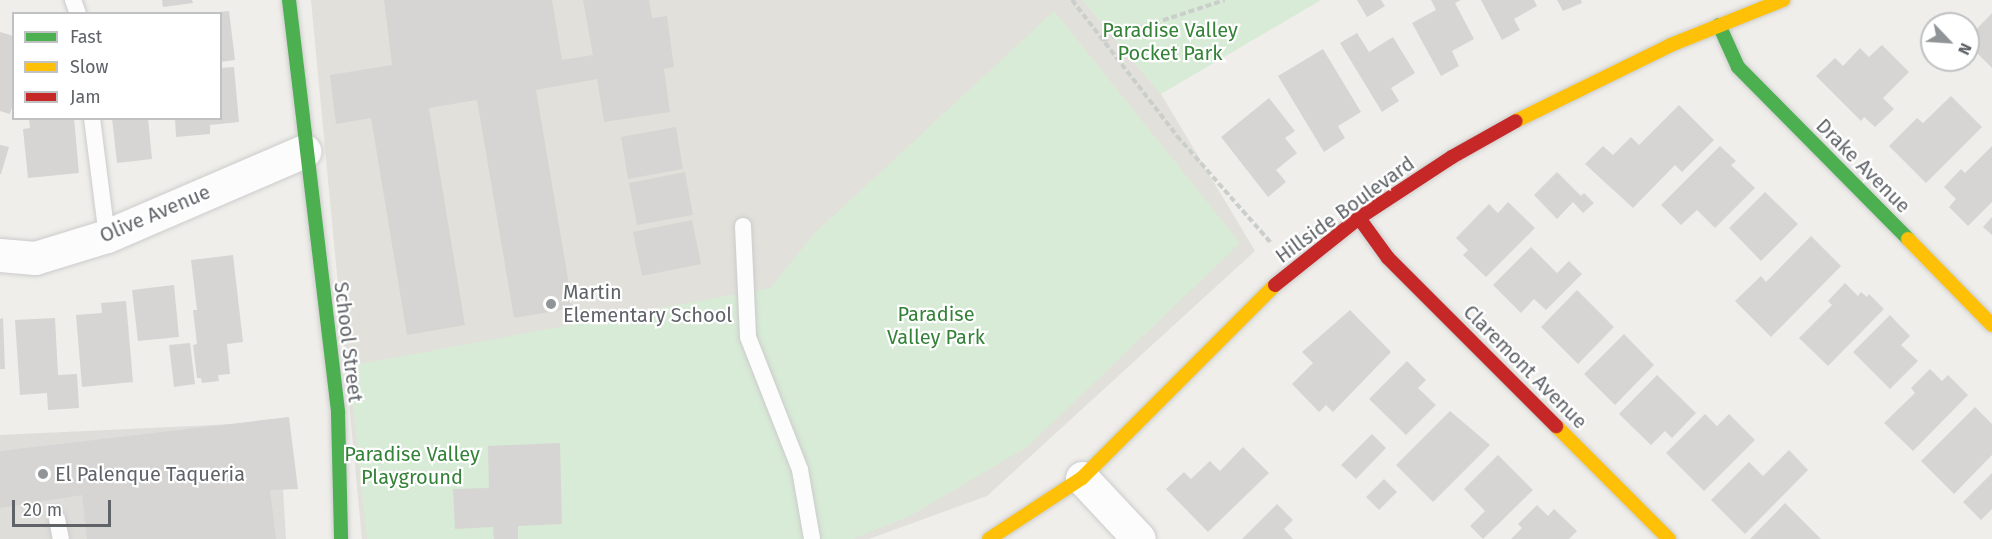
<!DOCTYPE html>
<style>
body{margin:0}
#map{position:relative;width:1992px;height:539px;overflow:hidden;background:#efeeea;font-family:"Fira Sans",sans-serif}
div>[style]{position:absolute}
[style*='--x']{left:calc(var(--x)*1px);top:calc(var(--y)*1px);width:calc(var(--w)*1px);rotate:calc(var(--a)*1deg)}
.industrial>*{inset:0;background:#dfddda}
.education>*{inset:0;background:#e2e0da}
.green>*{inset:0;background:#d8ebd6}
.building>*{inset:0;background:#d6d5d3}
.path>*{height:4px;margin-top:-2px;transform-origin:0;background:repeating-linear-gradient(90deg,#cacfcc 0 6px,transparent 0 9px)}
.roads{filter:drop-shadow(0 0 2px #cbcccc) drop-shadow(0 0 2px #cbcccc)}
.lane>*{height:16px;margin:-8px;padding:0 8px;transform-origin:8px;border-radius:8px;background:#fdfcfc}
.street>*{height:33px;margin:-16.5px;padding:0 16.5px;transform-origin:16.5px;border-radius:16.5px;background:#fdfcfc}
.fast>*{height:14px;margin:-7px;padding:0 7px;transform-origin:7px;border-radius:7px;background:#4caf50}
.slow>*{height:14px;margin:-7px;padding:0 7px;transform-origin:7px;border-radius:7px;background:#ffc107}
.jam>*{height:14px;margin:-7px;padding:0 7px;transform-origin:7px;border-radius:7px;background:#c62828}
.dots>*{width:16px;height:16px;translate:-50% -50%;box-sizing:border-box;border:3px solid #fff;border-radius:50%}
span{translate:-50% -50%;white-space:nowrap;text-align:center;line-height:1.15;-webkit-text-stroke:4.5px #fff;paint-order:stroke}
.park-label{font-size:20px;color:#348238}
.street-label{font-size:20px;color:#5f6368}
.poi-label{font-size:20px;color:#5f6368}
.left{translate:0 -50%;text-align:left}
.legend{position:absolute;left:12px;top:12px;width:210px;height:108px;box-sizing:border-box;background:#fff;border:2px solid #bfc1c3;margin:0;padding:8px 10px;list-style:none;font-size:18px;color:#5f6368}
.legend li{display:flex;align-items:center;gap:12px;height:30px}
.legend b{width:30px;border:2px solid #bfc1c3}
.north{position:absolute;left:1920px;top:12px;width:60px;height:60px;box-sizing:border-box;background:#fff;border:2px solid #bfc1c3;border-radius:50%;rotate:115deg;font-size:16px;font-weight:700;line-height:24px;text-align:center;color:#5f6368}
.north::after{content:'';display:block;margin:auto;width:21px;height:27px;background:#919496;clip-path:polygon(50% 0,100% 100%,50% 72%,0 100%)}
.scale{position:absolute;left:12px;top:500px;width:99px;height:27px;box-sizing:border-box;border:3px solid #5f6368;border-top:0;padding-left:8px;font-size:18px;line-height:21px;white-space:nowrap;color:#5f6368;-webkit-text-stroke:4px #fff;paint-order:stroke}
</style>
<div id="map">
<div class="industrial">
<div style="clip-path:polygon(279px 422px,286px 539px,0 539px,0 435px)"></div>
</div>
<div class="education">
<div style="clip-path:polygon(311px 0,1083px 0,1161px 94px,1255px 251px,987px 496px,869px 539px,362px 539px)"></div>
</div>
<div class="green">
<div style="clip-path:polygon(1083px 0,1321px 0,1161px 94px)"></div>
<div style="clip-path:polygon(1054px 11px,1240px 243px,1027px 447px,908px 517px,852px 539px,367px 539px,349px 366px,770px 288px,815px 233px)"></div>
</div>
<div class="building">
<div style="clip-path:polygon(162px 0,192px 0,193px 3px,163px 7px)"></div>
<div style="clip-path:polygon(384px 0,552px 0,562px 60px,593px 55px,583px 0,649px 0,652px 18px,667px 16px,674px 67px,664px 69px,670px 112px,604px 122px,597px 79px,536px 90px,573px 308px,514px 318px,477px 100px,429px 108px,465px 325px,407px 335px,371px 118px,336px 124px,330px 75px,392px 65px)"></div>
<div style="clip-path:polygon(1357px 0,1381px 0,1385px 6px,1367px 17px)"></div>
<div style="clip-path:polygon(1431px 0,1461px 0,1455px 3px,1474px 39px,1452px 51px,1459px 66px,1441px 76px,1412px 23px,1436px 10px)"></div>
<div style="clip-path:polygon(1481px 0,1534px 0,1537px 6px,1514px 19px,1520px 30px,1502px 40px)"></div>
<div style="clip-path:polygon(1557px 0,1581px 0,1582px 3px,1563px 11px)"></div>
<div style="clip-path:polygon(229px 11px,235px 60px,220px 62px,220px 12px)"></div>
<div style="clip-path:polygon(1992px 13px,1992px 68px,1968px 44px,1968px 38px)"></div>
<div style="clip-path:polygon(0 32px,14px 36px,14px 100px,10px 114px,0 111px)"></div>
<div style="clip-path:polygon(1357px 33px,1369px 52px,1393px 37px,1415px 73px,1391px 88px,1399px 101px,1382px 112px,1340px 43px)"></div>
<div style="clip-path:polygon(1882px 45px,1909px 72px,1883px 98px,1894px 109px,1875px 127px,1864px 117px,1861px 121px,1816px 76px,1835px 58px,1843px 66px,1860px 48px,1869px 57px)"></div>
<div style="clip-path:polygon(1323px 49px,1361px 112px,1338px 126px,1345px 138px,1324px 152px,1278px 76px)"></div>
<div style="clip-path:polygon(234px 67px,239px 122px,210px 125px,210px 134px,176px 137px,175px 118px,220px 118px,220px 68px)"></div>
<div style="clip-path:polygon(1951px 96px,1982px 127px,1926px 183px,1889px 146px,1917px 118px,1923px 123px)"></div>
<div style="clip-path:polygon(1269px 98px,1295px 131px,1285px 138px,1297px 153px,1276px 170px,1286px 182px,1268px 197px,1221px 137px)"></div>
<div style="clip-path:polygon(1679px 105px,1714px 140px,1682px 172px,1675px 165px,1633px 208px,1585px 164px,1603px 146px,1613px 155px,1631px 137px,1639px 145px)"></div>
<div style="clip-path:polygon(29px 118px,74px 118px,79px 173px,28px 178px,23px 129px,30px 128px)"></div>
<div style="clip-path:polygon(112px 118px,148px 118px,152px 159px,117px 163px)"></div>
<div style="clip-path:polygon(676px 127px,683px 169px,628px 179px,621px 137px)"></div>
<div style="clip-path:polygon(0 145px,9px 147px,1px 174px,0 174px)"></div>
<div style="clip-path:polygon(1720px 146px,1736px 161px,1731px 165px,1755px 188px,1715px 228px,1697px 210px,1681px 225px,1661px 205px)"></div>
<div style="clip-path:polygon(1992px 146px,1992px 202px,1968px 226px,1949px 207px,1956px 199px,1944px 187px,1961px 169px,1965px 173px)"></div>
<div style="clip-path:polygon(685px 172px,693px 215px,637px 225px,629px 183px)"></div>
<div style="clip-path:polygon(1557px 172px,1581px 196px,1584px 193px,1594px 203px,1583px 213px,1573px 202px,1557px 219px,1534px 195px)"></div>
<div style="clip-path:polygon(1765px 192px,1798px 224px,1761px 261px,1729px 228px)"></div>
<div style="clip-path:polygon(1508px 202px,1535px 228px,1486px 277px,1463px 255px,1468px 250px,1456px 238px,1489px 204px,1498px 213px)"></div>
<div style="clip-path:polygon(1992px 217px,1992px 235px,1983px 227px)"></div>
<div style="clip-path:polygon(692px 220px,701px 264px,642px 276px,633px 232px)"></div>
<div style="clip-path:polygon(1811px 236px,1841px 266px,1771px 337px,1735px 301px,1761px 276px,1766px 282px)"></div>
<div style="clip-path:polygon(1531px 247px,1557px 273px,1569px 261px,1582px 274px,1546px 310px,1534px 299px,1521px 313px,1493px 285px)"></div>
<div style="clip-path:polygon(233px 255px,243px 342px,227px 344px,230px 374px,218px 375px,219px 381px,202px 383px,201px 378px,197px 378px,193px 345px,197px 344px,193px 310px,197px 310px,191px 260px)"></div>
<div style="clip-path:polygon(1845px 283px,1858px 296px,1861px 292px,1867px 297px,1869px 294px,1884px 309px,1828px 366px,1799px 338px,1832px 305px,1828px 301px)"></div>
<div style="clip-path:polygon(174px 285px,179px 337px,138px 341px,132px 290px)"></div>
<div style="clip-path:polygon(1577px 290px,1614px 327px,1578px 364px,1541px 327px)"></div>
<div style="clip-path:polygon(126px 301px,133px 382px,82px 387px,76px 315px,102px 313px,101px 303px)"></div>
<div style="clip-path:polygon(1350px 310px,1391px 352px,1333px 412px,1326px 405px,1319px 412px,1292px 384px,1313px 363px,1302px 352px)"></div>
<div style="clip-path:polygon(1890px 315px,1910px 336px,1901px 345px,1918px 361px,1890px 389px,1853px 352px)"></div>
<div style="clip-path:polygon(3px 318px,5px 369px,0 369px,0 319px)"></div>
<div style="clip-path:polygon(55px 318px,58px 375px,77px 374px,79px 408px,48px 410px,47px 393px,20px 395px,15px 320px)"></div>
<div style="clip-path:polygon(1624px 334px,1654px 365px,1615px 405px,1584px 374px)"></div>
<div style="clip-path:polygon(190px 343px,195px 384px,174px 387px,169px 345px)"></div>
<div style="clip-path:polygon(1407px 361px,1426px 380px,1418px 388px,1436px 405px,1406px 435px,1369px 399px)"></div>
<div style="clip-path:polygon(1930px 369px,1942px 381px,1948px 375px,1968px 395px,1913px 451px,1884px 423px,1915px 393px,1911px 388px)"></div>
<div style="clip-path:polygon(1657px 375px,1696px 413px,1672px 438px,1665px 431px,1651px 445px,1619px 414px)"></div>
<div style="clip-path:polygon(1975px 407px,1992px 424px,1992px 455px,1954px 494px,1921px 461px)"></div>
<div style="clip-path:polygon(1450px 411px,1490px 445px,1433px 502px,1396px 465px)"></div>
<div style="clip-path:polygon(1705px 414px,1717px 426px,1729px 414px,1755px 440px,1704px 491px,1666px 453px)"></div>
<div style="clip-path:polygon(289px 417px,298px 489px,270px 490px,276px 539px,87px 539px,82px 495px,0 508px,0 451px)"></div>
<div style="clip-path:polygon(1372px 434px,1386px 448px,1356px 479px,1341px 465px)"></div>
<div style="clip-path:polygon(560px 443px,562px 524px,518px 526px,518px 539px,494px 539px,493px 527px,455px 529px,453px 489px,489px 488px,488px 446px)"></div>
<div style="clip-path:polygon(1243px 447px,1269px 473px,1208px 532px,1166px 489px,1184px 472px,1191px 479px,1210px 461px,1220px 471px)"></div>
<div style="clip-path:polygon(1789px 450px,1808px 470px,1745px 534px,1711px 500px,1749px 462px,1763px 476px)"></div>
<div style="clip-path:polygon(1498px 455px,1533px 490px,1483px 539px,1470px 526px,1485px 511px,1464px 489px)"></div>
<div style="clip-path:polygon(1992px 473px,1992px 509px,1981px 520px,1963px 502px)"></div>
<div style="clip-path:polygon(1384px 479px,1397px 492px,1379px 510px,1366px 497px)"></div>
<div style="clip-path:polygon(1785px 503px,1821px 539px,1750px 539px)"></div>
<div style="clip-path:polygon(1277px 504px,1293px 520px,1284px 529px,1293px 539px,1242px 539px)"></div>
<div style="clip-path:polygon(1537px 505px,1548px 516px,1554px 509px,1577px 531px,1569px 539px,1511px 539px,1522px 528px,1518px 524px)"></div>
</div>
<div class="path">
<div style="--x:1072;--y:0;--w:172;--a:52.3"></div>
<div style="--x:1177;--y:136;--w:144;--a:48.7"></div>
<div style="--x:1103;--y:40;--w:128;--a:-18.2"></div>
</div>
<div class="roads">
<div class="lane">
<div style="--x:73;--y:0;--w:15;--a:70"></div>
<div style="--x:92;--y:118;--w:119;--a:82.8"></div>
<div style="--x:743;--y:226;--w:111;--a:87.4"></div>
<div style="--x:748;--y:337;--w:143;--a:68.6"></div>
<div style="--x:800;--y:470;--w:70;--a:80.1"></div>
<div style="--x:57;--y:519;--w:20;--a:79"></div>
</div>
<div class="street">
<div style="--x:0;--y:255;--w:35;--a:5"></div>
<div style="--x:35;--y:258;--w:75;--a:-17"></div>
<div style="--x:107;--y:236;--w:215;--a:-23.3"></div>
<div style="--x:1082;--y:478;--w:83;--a:46.9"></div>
</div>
<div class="fast">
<div style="--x:289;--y:0;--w:416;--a:83.2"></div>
<div style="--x:338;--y:413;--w:126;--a:88.6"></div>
<div style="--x:1719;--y:25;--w:46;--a:65.7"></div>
<div style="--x:1738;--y:67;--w:242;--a:45.3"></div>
</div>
<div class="slow">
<div style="--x:1516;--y:121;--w:173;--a:-26.1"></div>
<div style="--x:1671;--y:45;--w:121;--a:-21.9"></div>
<div style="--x:1908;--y:239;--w:120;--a:45.7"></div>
<div style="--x:1556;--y:426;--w:160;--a:45"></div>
<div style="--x:989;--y:539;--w:111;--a:-33.3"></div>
<div style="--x:1082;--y:478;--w:273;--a:-45"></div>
</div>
<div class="jam">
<div style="--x:1359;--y:218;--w:49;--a:54.1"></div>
<div style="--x:1388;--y:258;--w:238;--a:45"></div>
<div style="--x:1275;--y:285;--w:107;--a:-38.6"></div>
<div style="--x:1359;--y:218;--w:111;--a:-33.3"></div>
<div style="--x:1452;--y:157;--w:73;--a:-29.4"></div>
</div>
</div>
<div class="dots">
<div style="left:551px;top:304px;background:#919496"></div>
<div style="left:43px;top:474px;background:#919496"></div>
</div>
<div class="park-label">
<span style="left:1170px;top:42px">Paradise Valley<br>Pocket Park</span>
<span style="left:936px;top:326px">Paradise<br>Valley Park</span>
<span style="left:412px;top:466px">Paradise Valley<br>Playground</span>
</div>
<div class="street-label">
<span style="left:1863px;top:166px;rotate:45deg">Drake Avenue</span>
<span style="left:1345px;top:210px;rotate:-36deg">Hillside Boulevard</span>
<span style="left:155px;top:214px;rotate:-23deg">Olive Avenue</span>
<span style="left:348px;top:342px;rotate:83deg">School Street</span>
<span style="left:1525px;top:367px;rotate:45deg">Claremont Avenue</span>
</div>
<div class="poi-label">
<span class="left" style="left:563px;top:304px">Martin<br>Elementary School</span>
<span class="left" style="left:55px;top:474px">El Palenque Taqueria</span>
</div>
<ul class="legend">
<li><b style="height:8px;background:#4caf50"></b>Fast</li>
<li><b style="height:8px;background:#ffc107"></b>Slow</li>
<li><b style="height:8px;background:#c62828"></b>Jam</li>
</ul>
<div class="north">N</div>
<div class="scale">20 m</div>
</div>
